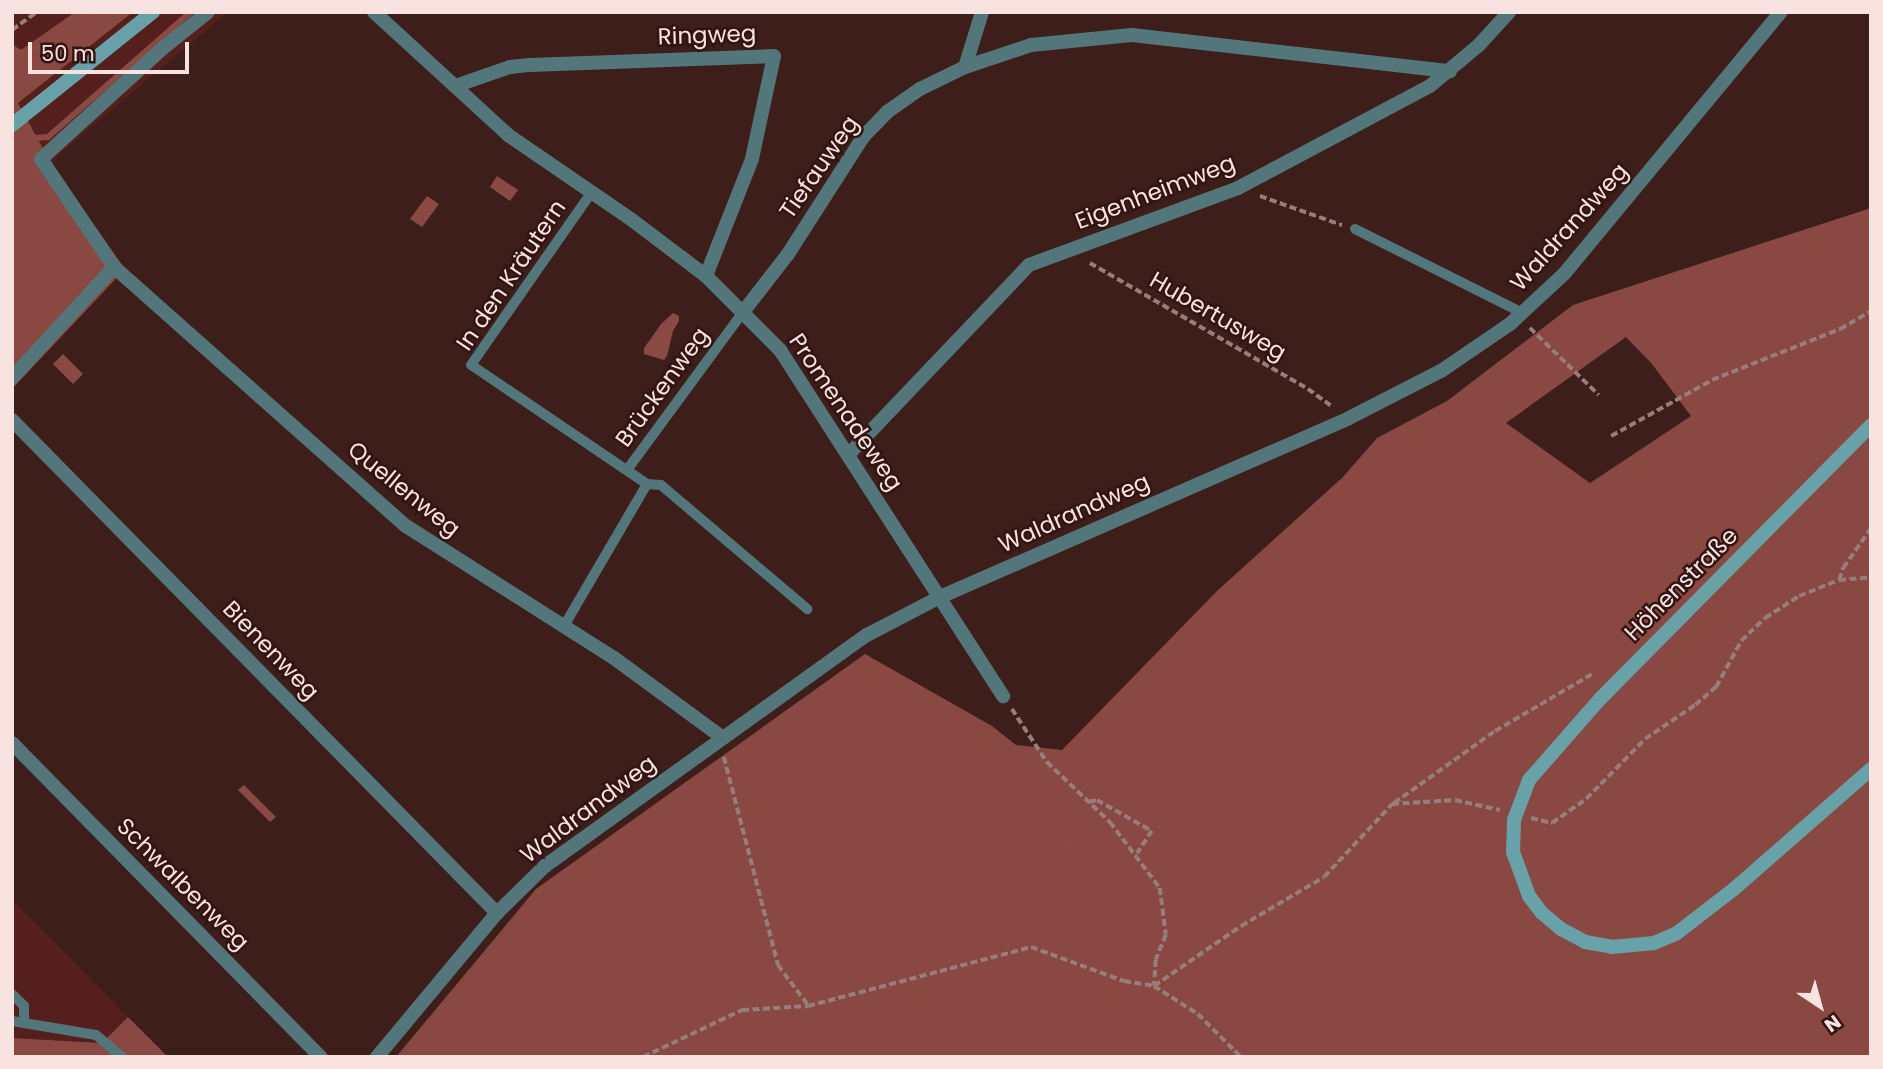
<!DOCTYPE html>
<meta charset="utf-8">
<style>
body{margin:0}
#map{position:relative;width:1883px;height:1069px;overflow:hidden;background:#3d1e1b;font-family:Poppins,sans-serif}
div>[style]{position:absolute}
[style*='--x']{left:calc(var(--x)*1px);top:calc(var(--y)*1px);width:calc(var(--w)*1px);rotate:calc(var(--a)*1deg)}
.green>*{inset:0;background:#541f1c}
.forest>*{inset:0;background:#894842}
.water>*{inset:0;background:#8b4944}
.stream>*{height:6px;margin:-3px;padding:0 3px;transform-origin:3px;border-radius:3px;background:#8b4944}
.path>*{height:3.5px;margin-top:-1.75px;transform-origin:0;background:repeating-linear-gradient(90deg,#987d7a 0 7px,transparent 0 10.5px)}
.lane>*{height:10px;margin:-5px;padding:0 5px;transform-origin:5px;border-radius:5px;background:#52767a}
.street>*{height:14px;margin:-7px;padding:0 7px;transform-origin:7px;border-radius:7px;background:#52767a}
.secondary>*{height:14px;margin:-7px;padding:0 7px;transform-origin:7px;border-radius:7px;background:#68a2a8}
.secondary-bridge>*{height:14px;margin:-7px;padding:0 7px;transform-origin:7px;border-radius:7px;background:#68a2a8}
span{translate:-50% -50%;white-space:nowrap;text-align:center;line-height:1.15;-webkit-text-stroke:5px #321412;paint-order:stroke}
.street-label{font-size:23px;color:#f9e3e0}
.frame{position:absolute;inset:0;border:14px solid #f9e3e0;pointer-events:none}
.north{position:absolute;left:1785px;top:971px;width:70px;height:70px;-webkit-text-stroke:5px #321412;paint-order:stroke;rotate:144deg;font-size:19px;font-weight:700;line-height:28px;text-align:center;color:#f9e3e0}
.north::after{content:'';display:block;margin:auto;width:24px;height:32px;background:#f9e3e0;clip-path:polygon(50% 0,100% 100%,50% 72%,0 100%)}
.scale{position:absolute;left:28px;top:42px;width:161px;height:32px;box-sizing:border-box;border:4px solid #f9e3e0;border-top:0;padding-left:9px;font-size:21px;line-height:24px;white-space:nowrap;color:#f9e3e0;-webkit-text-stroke:5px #321412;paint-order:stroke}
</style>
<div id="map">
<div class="green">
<div style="clip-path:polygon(12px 12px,75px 12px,21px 51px,12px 44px)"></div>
<div style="clip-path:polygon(133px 12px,228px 12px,63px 151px,52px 165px,18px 103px)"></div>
<div style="clip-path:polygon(12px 899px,128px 1017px,102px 1043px,12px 1038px)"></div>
</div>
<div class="forest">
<div style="clip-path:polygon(75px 12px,133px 12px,18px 103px,52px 165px,125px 269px,12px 389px,12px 44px,21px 50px)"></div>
<div style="clip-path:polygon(evenodd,1871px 208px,1871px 1057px,396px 1057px,536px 889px,865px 654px,992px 726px,1016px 745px,1062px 750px,1217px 591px,1343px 477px,1377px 438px,1447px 401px,1573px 305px,1871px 208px,1626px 337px,1652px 364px,1691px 416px,1590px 483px,1506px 423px,1626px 337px)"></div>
<div style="clip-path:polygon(128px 1017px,168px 1057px,12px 1057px,12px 1038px,102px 1043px)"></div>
</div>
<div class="water">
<div style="clip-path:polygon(497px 176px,518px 190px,510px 201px,490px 187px)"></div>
<div style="clip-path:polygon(427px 196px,439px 204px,422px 227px,410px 219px)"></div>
<div style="clip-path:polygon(673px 313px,679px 316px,679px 321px,673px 331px,667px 356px,664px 360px,644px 354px,644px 348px,661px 324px)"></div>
<div style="clip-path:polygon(63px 354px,83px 374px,73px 384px,53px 364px)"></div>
<div style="clip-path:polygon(244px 785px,276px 817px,270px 822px,238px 790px)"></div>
</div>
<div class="stream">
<div style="--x:12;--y:52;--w:19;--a:3"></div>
<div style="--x:31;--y:53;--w:78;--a:-31.8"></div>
<div style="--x:35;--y:138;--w:13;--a:-4"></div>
<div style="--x:48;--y:137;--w:190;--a:-41.2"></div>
<div style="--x:21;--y:151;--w:129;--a:54.5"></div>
<div style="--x:12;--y:166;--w:16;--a:-35"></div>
<div style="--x:871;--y:662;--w:51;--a:33.1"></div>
<div style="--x:914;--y:690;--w:60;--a:43"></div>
<div style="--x:958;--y:731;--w:53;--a:28"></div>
<div style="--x:1005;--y:756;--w:85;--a:49.8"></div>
<div style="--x:1060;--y:821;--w:27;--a:68"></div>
<div style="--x:1070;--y:846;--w:36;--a:52"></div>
</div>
<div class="path">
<div style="--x:12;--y:30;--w:31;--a:-36"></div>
<div style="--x:1260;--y:196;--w:87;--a:19.5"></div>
<div style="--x:1090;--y:263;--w:252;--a:30"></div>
<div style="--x:1308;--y:389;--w:31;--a:36"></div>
<div style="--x:1530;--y:328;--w:96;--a:44.2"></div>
<div style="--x:1611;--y:436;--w:115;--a:-29"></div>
<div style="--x:1712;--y:380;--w:138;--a:-21.7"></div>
<div style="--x:1840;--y:329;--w:36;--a:-30"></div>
<div style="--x:1839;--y:580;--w:13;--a:-72"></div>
<div style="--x:1843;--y:568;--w:49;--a:-55"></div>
<div style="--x:1012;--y:709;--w:64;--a:56.6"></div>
<div style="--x:1047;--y:762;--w:87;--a:43.6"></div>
<div style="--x:1110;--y:822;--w:83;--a:52.9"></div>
<div style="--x:1160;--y:888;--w:47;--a:82.7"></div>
<div style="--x:1166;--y:935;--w:27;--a:112"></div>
<div style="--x:1156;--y:960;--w:26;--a:94"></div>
<div style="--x:724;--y:757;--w:215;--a:75.4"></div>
<div style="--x:778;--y:965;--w:50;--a:53.1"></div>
<div style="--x:1089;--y:802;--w:8;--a:-14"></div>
<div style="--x:1097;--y:800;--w:63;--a:29.4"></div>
<div style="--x:1152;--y:831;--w:27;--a:123"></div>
<div style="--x:1394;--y:803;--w:124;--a:-35.5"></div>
<div style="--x:1495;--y:731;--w:115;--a:-30.4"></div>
<div style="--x:1531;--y:818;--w:22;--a:13"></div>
<div style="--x:1552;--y:823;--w:42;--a:-35.2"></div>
<div style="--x:1586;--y:799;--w:84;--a:-45.5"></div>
<div style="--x:1645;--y:739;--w:60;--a:-34.2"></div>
<div style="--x:1695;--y:705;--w:28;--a:-41"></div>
<div style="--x:1716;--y:687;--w:52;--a:-61.5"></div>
<div style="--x:1741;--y:641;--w:33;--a:-44"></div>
<div style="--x:1765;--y:618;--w:40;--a:-32.9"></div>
<div style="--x:1799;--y:596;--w:43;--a:-21.8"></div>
<div style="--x:1839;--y:580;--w:32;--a:-5"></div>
<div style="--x:1154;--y:986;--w:106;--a:-34.6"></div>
<div style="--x:1241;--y:926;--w:96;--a:-30.6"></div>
<div style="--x:1324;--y:877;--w:100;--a:-47"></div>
<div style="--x:1392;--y:804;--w:63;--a:-3.6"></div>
<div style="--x:1455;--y:800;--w:46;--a:12.5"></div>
<div style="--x:643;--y:1057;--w:110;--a:-25.4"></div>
<div style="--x:742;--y:1010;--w:66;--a:-3.5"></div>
<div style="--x:808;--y:1006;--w:231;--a:-14.8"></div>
<div style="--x:1031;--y:947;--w:99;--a:20.1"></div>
<div style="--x:1124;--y:981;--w:30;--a:9"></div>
<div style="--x:1154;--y:986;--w:52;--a:32.5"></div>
<div style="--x:1198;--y:1014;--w:61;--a:45"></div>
</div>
<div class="lane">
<div style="--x:1355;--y:229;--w:188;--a:26.6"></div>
<div style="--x:627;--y:470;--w:196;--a:-53.7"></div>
<div style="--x:647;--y:484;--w:14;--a:4"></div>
<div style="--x:661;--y:485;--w:192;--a:40.3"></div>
<div style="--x:564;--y:626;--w:164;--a:-59.7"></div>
<div style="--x:647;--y:484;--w:212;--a:-145.9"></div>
<div style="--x:471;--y:365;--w:210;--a:-55.1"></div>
<div style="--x:12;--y:994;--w:17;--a:45"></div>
<div style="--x:24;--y:1006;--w:17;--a:90"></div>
<div style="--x:12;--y:1021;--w:85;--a:9.5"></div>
<div style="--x:96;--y:1035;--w:34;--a:40"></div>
</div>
<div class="street">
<div style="--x:208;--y:12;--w:58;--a:141.3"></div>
<div style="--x:163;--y:48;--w:165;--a:137.7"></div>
<div style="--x:41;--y:159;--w:130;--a:55.9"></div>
<div style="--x:114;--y:267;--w:390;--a:41.6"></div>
<div style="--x:406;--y:526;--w:246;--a:32.4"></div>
<div style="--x:614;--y:658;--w:135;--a:36.3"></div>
<div style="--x:374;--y:12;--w:182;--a:42.5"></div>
<div style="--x:508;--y:135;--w:150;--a:34.4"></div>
<div style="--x:632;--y:220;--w:93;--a:37.1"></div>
<div style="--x:706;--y:276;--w:105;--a:45"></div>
<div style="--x:780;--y:350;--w:412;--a:57.2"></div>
<div style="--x:965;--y:67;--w:58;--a:-72.8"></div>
<div style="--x:455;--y:86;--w:58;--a:-19.1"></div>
<div style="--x:510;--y:67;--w:20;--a:-6"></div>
<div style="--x:530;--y:65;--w:244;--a:-2.1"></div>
<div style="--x:774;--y:56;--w:105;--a:102.1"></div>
<div style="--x:752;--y:159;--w:126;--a:111.5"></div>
<div style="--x:743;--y:312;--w:73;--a:-52.2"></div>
<div style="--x:788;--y:254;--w:139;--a:-57.3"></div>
<div style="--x:863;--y:137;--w:35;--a:-46"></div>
<div style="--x:887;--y:112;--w:40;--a:-34.9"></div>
<div style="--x:920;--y:89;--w:50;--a:-26.1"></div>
<div style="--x:965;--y:67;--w:70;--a:-18.4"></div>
<div style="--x:1031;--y:45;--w:101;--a:-5.7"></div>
<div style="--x:1132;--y:35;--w:320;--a:6.5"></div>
<div style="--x:12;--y:378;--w:151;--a:-47.4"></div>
<div style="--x:12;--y:420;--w:692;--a:45.47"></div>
<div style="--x:849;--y:454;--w:261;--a:-46.4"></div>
<div style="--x:1029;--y:265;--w:223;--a:-20.2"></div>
<div style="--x:1238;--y:188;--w:217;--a:-28"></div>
<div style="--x:1430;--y:86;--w:64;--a:-39.9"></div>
<div style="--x:1479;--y:45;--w:45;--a:-47.7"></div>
<div style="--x:12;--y:743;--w:441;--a:45.5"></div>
<div style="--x:377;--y:1057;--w:187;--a:-50.2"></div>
<div style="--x:497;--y:913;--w:67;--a:-44.4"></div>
<div style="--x:545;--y:866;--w:396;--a:-35.7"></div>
<div style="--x:867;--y:635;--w:82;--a:-27.5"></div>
<div style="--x:940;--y:597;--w:446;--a:-23.6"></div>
<div style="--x:1349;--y:418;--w:103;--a:-27.1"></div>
<div style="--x:1441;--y:371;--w:83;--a:-34.3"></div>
<div style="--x:1510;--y:324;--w:74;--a:-42.8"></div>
<div style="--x:1564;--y:274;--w:340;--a:-50.4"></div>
</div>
<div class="secondary">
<div style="--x:12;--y:125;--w:181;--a:-38.7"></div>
<div style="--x:1529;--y:780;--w:108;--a:-48.8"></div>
<div style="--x:1600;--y:699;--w:385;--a:-45.3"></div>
<div style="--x:1513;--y:852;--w:47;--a:70"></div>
<div style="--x:1529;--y:896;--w:21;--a:53"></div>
<div style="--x:1542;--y:913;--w:25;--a:40"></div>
<div style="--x:1561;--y:929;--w:27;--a:28"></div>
<div style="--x:1585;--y:942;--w:27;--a:10"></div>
<div style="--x:1612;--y:947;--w:42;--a:-5.4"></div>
<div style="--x:1654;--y:943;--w:25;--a:-23"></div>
<div style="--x:1677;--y:933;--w:72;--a:-37.7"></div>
<div style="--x:1734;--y:889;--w:182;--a:-41.2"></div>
</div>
<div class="secondary-bridge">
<div style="--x:1513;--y:852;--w:32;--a:-88"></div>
<div style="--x:1514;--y:820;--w:43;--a:-69.4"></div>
</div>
<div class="street-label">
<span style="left:707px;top:35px;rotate:-2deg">Ringweg</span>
<span style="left:819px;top:167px;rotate:-55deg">Tiefauweg</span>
<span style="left:1155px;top:192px;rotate:-21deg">Eigenheimweg</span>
<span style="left:1569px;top:227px;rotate:-48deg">Waldrandweg</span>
<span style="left:511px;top:275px;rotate:-56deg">In den Kräutern</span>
<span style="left:1218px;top:316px;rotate:30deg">Hubertusweg</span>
<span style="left:662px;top:387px;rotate:-54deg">Brückenweg</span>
<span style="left:846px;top:412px;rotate:56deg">Promenadeweg</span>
<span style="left:404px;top:489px;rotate:39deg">Quellenweg</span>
<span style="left:1074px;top:513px;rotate:-24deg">Waldrandweg</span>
<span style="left:1681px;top:584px;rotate:-45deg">Höhenstraße</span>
<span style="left:271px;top:650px;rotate:46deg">Bienenweg</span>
<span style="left:588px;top:809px;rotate:-37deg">Waldrandweg</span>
<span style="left:183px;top:884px;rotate:45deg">Schwalbenweg</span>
</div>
<div class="frame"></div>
<div class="north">N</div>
<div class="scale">50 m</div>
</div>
